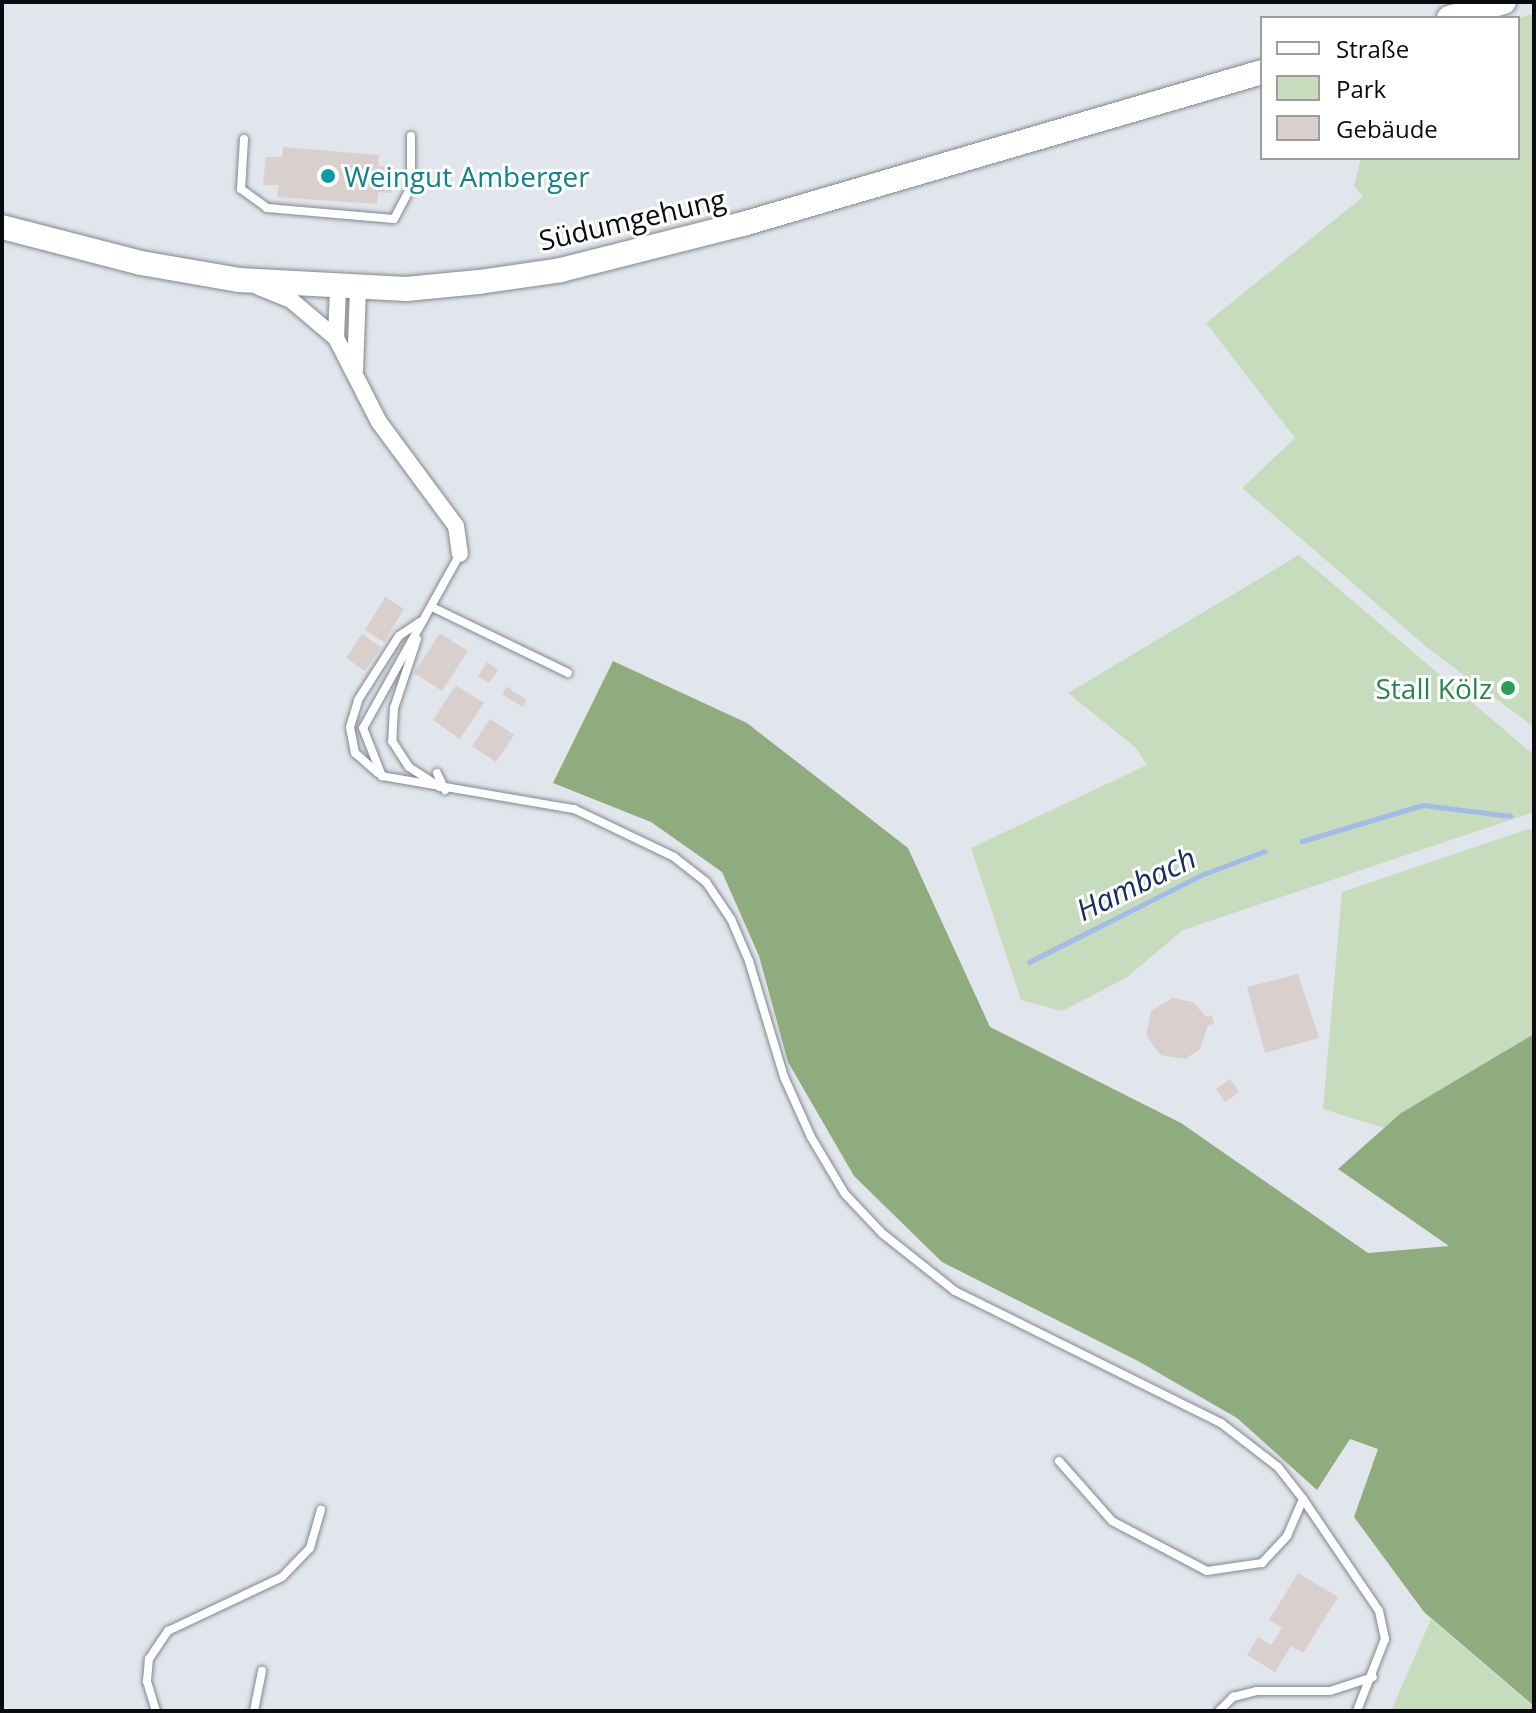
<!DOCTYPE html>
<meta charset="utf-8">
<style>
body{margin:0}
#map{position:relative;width:1536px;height:1713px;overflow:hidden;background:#e1e6ed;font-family:"Open Sans",sans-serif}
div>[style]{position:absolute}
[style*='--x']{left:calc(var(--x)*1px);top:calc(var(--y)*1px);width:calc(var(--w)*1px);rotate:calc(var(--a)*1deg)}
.green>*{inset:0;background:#c7dbbd}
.forest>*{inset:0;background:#8fac7f}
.stream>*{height:5px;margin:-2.5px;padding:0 2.5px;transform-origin:2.5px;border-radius:2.5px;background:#a3bbe9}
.building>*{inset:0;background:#d9cfcc}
.roads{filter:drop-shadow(0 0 2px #83878e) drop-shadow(0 0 2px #83878e)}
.service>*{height:8px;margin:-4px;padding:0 4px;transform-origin:4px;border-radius:4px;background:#fff}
.minor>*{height:16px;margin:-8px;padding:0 8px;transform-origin:8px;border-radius:8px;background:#fff}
.secondary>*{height:24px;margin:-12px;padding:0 12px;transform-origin:12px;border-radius:12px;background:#fff}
.dots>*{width:22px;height:22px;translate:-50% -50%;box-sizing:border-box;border:4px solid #fff;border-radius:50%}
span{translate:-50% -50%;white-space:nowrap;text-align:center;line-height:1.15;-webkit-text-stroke:6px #fff;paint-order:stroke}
.culture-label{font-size:28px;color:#0d838f}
.left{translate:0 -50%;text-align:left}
.street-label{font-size:28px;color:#0a0b0e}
.leisure-label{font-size:28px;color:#27864d}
.right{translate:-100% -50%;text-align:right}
.water-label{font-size:30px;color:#142c63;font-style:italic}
.frame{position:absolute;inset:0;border:4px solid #0a0b0e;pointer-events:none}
.legend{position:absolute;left:1260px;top:16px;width:260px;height:144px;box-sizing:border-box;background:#fff;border:2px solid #9d9d9f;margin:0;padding:10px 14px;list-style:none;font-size:24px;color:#0a0b0e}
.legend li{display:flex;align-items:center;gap:16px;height:40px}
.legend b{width:40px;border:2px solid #9d9d9f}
</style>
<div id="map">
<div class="green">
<div style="clip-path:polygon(1534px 14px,1534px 727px,1429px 649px,1242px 488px,1295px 438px,1206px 323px,1363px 197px,1354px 186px,1361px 158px,1518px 158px,1518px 18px)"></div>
<div style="clip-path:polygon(1299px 555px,1534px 755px,1534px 812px,1183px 930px,1126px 978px,1062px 1011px,1021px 1000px,971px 848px,1147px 765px,1135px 747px,1068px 693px)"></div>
<div style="clip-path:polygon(1528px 829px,1534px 830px,1534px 1034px,1384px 1128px,1323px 1109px,1342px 892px)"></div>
<div style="clip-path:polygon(1431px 1619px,1534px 1707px,1534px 1711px,1391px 1711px)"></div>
</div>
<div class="forest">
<div style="clip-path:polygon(613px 661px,747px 723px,908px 848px,990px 1027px,1181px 1123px,1368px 1253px,1449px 1246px,1338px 1169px,1401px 1113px,1534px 1034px,1534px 1706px,1424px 1612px,1354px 1517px,1378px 1449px,1350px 1439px,1317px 1490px,1237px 1418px,1138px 1361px,942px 1262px,854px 1176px,788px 1062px,759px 956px,722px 872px,651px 822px,553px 783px)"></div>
</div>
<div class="stream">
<div style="--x:1302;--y:841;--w:126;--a:-16.6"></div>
<div style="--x:1423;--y:805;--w:88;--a:7.2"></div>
<div style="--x:1029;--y:962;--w:193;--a:-26.8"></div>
<div style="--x:1201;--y:875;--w:68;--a:-20.6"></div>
</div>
<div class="building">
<div style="clip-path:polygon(283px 147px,379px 155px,378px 166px,393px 168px,392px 193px,378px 192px,377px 204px,277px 197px,279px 185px,263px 185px,266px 157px,282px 157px)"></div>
<div style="clip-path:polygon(385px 597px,404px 609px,384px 642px,365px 630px)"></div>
<div style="clip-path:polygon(440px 633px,468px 651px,442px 691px,414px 673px)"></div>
<div style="clip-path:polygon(362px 634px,381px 647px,365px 671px,346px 658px)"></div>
<div style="clip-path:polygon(487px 662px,498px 670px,489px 683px,478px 676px)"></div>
<div style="clip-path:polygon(456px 685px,484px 703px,460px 739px,433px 720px)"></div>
<div style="clip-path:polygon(507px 687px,527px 700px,523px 707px,502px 694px)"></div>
<div style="clip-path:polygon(490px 719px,514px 735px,496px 762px,472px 746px)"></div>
<div style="clip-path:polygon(1298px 974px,1319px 1038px,1265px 1053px,1247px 987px)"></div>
<div style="clip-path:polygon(1172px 998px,1193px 1002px,1206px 1017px,1212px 1015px,1214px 1024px,1208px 1025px,1200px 1049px,1185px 1059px,1160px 1055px,1146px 1035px,1151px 1011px)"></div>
<div style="clip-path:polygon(1230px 1079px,1239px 1092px,1225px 1102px,1216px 1089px)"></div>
<div style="clip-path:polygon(1298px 1573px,1338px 1597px,1303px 1653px,1291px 1646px,1275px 1672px,1247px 1655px,1258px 1637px,1271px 1645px,1282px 1628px,1269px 1620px)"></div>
</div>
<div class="roads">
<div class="service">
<div style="--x:244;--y:139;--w:50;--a:93.4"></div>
<div style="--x:241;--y:189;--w:32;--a:36"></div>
<div style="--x:267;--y:208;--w:127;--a:5"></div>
<div style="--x:394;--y:219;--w:36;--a:-62"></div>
<div style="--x:411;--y:187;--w:51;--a:-90"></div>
<div style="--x:460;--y:554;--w:199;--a:119.1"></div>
<div style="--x:363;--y:728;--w:52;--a:68.4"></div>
<div style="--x:382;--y:776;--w:195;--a:9.8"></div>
<div style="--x:574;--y:809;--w:111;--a:25.6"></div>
<div style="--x:674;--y:857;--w:41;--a:38"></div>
<div style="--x:706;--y:882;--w:45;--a:56"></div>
<div style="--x:731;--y:919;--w:46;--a:66.8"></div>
<div style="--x:749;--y:961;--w:121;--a:73.2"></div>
<div style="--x:784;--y:1077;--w:66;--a:65.8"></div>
<div style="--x:811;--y:1137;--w:66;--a:59.2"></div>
<div style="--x:845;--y:1194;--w:55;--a:46.5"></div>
<div style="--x:883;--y:1234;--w:92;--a:38.4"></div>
<div style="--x:955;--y:1291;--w:297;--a:26.4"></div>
<div style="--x:1221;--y:1423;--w:72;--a:37.7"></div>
<div style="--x:1278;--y:1467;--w:41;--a:52"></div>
<div style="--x:1303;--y:1499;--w:135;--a:55.8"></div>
<div style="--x:1379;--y:1611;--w:29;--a:78"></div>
<div style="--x:1385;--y:1639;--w:77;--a:111.3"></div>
<div style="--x:432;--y:607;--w:151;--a:25.9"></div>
<div style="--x:417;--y:639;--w:73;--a:108.4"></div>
<div style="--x:394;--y:708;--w:33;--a:93"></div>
<div style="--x:392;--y:741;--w:31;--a:57"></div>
<div style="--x:409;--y:767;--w:37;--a:33"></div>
<div style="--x:378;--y:773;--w:30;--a:-139"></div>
<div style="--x:355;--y:753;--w:26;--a:-101"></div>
<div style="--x:350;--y:727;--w:28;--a:-73"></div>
<div style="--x:358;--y:700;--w:76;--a:-57.4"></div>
<div style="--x:399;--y:636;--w:25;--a:-34"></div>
<div style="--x:437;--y:773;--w:19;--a:65"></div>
<div style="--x:1059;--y:1461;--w:80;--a:48.5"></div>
<div style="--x:1112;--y:1521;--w:107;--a:27.8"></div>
<div style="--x:1207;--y:1571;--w:56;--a:-8.3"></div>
<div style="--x:1262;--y:1563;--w:37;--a:-47"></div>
<div style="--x:1287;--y:1536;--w:40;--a:-66.6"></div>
<div style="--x:156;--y:1711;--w:31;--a:-107"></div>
<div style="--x:147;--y:1681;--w:22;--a:-85"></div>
<div style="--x:149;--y:1659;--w:34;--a:-56"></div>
<div style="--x:168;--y:1631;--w:126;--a:-25.3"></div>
<div style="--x:282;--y:1577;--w:40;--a:-46"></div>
<div style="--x:310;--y:1548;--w:40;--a:-74"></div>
<div style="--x:254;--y:1711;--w:41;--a:-78.7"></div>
<div style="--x:1219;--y:1711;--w:20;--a:-45"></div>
<div style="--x:1233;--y:1697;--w:25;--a:-14"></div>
<div style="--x:1257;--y:1691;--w:73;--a:0"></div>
<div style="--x:1330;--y:1691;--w:45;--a:-18"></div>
</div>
<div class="minor">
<div style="--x:259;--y:287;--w:35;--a:22"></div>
<div style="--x:291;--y:300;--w:59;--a:40.2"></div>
<div style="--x:338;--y:288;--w:50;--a:92.3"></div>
<div style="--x:336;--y:338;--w:94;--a:62.9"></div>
<div style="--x:379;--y:422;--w:129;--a:53.5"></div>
<div style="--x:456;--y:526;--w:28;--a:82"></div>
<div style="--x:355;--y:371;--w:83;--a:-87.9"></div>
</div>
<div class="secondary">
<div style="--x:1449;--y:18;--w:57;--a:-16.2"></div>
<div style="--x:2;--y:227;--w:144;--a:14.5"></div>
<div style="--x:141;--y:263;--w:99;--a:9.8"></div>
<div style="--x:239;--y:280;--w:167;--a:3.1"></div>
<div style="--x:406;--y:289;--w:73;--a:-5.5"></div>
<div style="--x:479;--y:282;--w:83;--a:-8.3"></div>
<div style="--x:561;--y:270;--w:188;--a:-14.2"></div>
<div style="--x:743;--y:224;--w:541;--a:-16.32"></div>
</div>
</div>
<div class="dots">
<div style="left:328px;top:176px;background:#0f9aa8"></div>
<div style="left:1508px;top:688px;background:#2e9e5b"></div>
</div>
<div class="culture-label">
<span class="left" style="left:344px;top:176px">Weingut Amberger</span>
</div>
<div class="street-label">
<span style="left:632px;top:219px;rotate:-13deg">Südumgehung</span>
</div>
<div class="leisure-label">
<span class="right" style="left:1492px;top:688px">Stall Kölz</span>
</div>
<div class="water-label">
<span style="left:1136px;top:884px;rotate:-26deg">Hambach</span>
</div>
<div class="frame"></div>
<ul class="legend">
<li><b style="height:10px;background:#fff"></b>Straße</li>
<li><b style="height:22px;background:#c7dbbd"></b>Park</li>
<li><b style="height:22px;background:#d9cfcc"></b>Gebäude</li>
</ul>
</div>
